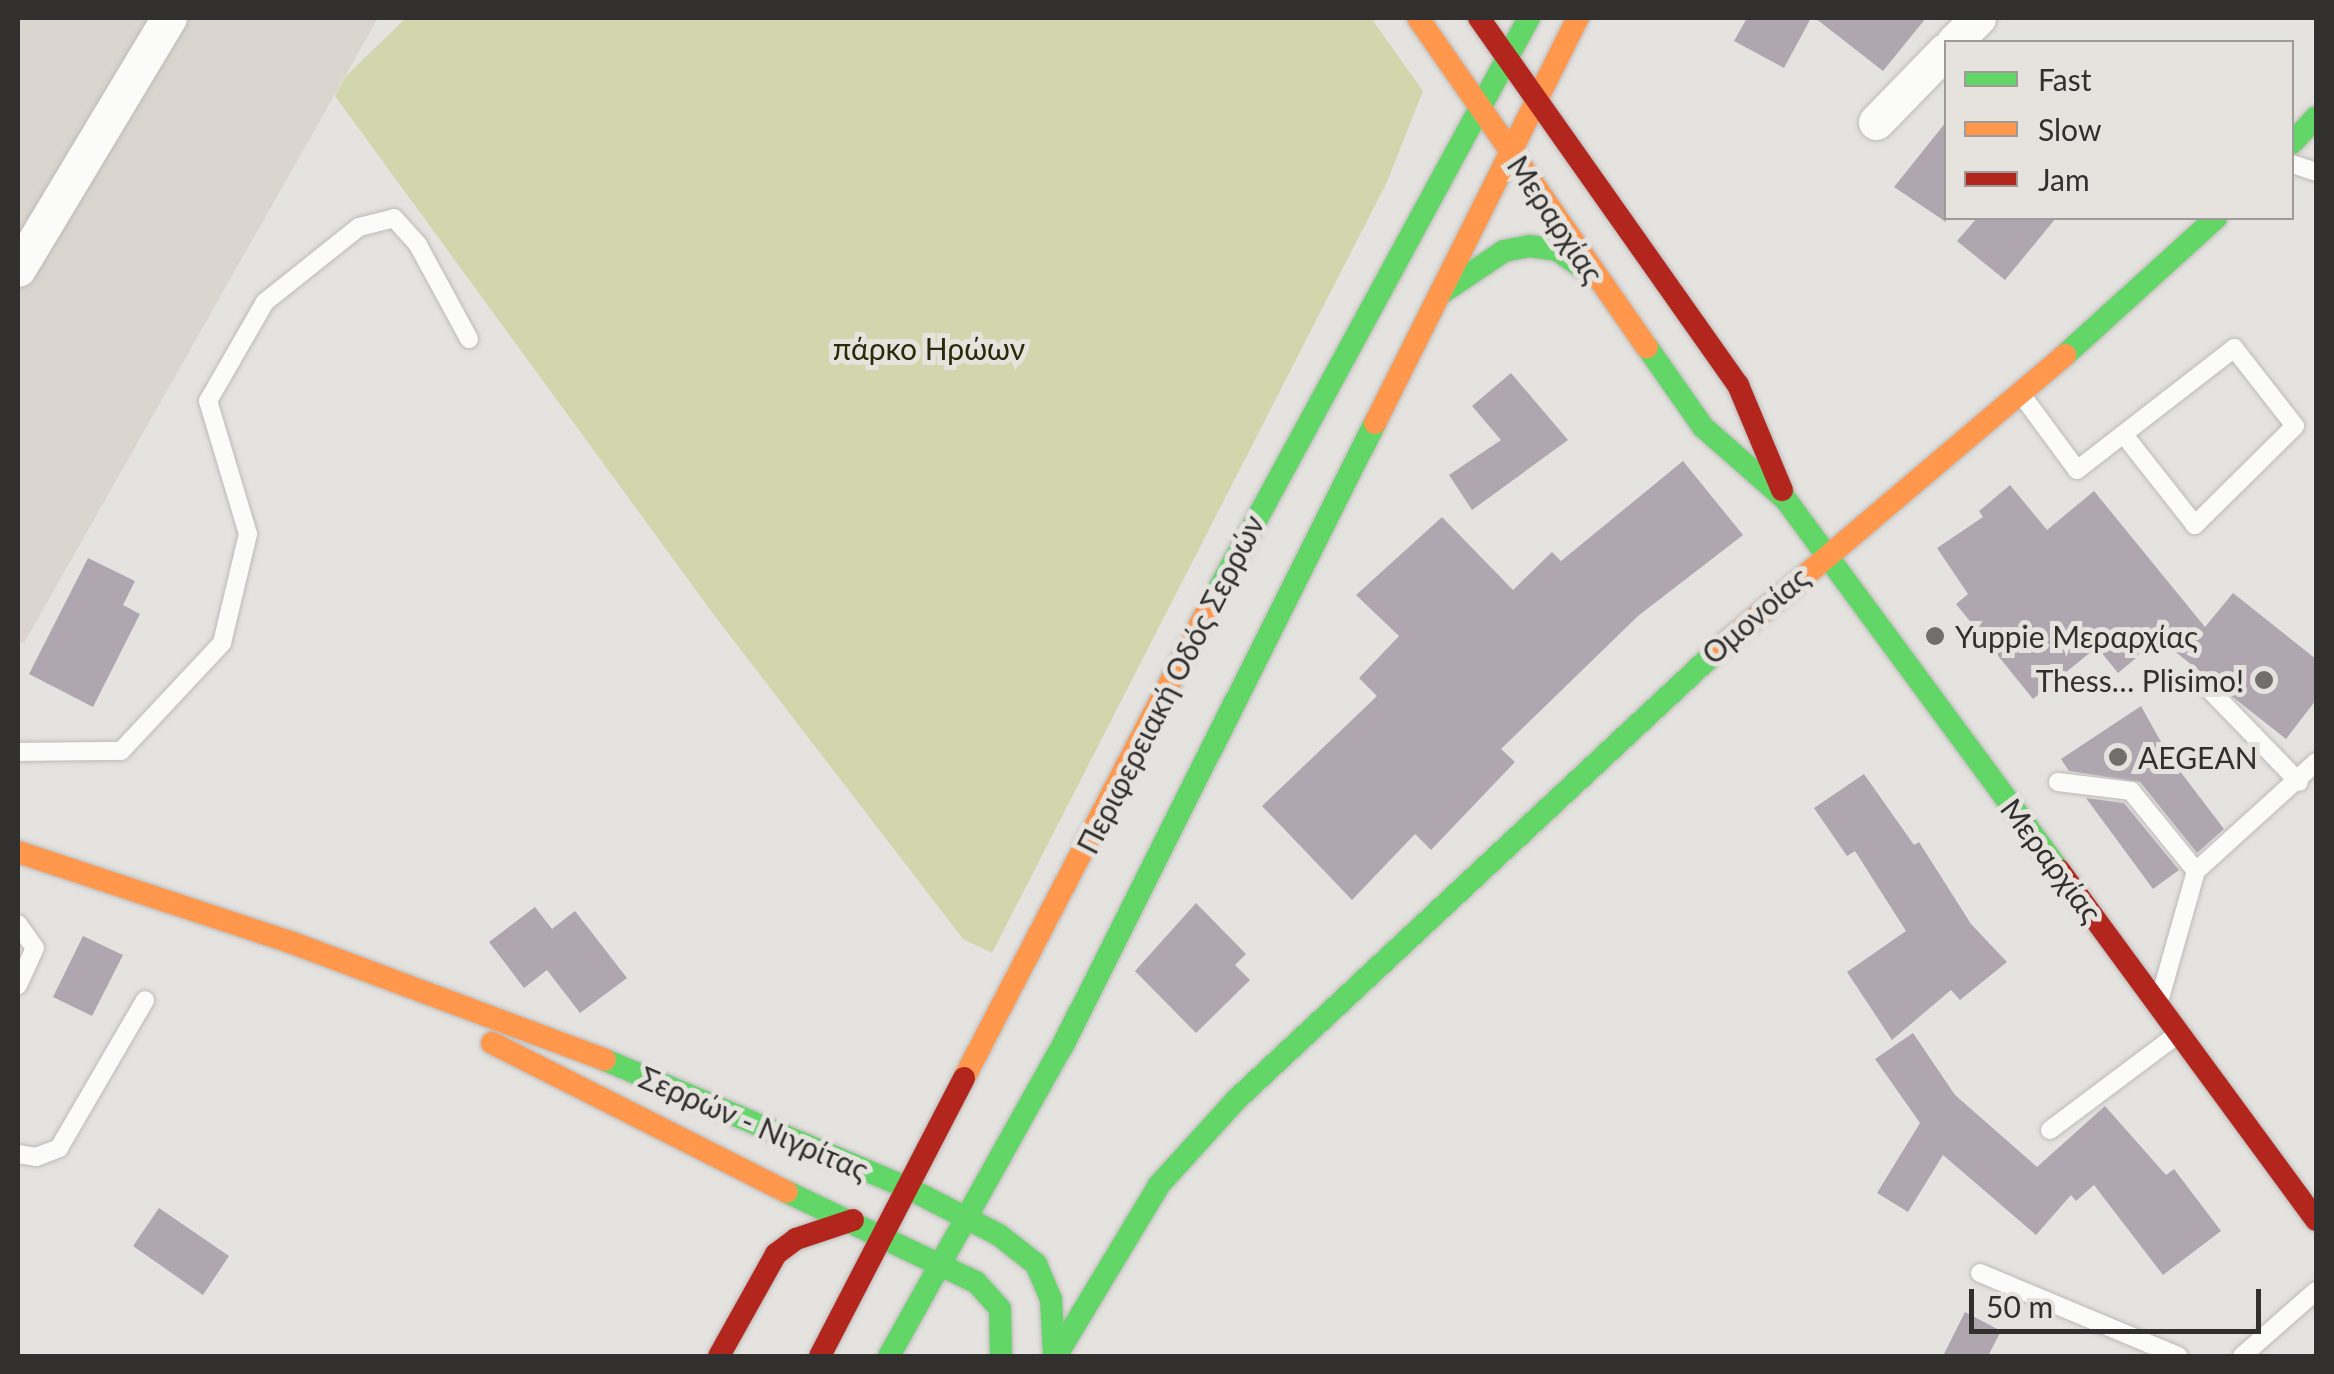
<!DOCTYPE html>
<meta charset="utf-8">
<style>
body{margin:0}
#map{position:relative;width:2334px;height:1374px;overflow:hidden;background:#e5e3e0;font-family:Lato,sans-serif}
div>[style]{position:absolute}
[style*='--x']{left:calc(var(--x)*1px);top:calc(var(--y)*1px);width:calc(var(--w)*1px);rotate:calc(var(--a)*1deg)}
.built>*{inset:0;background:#dad5ce}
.green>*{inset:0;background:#d2d6ac}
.building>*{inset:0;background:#b0a6b0}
.roads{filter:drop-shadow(0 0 2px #bcbab8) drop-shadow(0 0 2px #bcbab8)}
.lane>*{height:18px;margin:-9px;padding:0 9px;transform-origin:9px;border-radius:9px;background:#fbfbfa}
.street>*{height:35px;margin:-17.5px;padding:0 17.5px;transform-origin:17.5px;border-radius:17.5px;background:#fbfbfa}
.fast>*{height:22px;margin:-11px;padding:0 11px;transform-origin:11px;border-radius:11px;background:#63d668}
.slow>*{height:22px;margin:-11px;padding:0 11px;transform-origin:11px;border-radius:11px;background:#ff974d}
.jam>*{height:22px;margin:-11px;padding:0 11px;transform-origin:11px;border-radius:11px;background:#b3261e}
.dots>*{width:28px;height:28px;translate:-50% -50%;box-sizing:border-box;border:5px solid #e6e3df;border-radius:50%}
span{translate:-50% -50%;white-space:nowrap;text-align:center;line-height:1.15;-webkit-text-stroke:10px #e6e3df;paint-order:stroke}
.street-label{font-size:30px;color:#31302e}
.park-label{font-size:30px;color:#292c09}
.poi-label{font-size:30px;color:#31302e}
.left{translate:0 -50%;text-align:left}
.right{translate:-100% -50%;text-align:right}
.frame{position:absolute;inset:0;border:20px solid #31302e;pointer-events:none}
.legend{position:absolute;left:1944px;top:40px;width:350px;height:180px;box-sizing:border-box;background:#e6e3df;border:2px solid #9e9b98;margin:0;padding:12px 18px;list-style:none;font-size:30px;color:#31302e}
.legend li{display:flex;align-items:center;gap:20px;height:50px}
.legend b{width:50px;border:2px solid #9e9b98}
.scale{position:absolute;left:1969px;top:1289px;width:292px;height:45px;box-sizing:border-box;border:5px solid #31302e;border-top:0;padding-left:12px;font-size:30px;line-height:35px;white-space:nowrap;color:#31302e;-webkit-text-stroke:8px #e6e3df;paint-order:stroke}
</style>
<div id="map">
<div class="built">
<div style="clip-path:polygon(18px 18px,378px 18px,24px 643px,18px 642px)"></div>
</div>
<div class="green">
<div style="clip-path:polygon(406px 18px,1371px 18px,1423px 91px,1387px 182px,992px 953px,963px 939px,714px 615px,335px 96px,346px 76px)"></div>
</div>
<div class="building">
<div style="clip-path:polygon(1747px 18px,1811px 18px,1784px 68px,1734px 41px)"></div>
<div style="clip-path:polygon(1815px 18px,1926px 18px,1883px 71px)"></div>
<div style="clip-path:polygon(1946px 122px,1946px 222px,1894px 187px)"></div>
<div style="clip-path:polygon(1977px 218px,2056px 218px,2005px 280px,1957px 241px)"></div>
<div style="clip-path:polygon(1511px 373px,1568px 440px,1472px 510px,1449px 475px,1501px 440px,1472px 406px)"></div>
<div style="clip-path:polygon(1683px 461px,1743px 535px,1638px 616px,1501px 749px,1515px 762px,1431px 850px,1415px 834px,1352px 900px,1262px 806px,1377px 696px,1359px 678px,1399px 636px,1356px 595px,1442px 517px,1513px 590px,1552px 552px,1561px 561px)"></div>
<div style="clip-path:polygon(2010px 485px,2047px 530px,2094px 491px,2205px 627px,2233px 593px,2316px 659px,2316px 700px,2286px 739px,2159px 639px,2118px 673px,2097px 647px,2033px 699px,1956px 604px,1968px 594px,1937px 548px,1983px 517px,1979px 511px)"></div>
<div style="clip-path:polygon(88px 558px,135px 581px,123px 605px,140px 614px,93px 707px,29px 674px)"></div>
<div style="clip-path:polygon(2141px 706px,2170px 758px,2224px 829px,2197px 853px,2140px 782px,2069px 771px,2061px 759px)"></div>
<div style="clip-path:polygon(1864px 774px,1914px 845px,1919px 842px,1971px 924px,2007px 962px,1960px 1000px,1951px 990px,1892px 1040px,1847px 972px,1906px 931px,1855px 851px,1847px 856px,1814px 808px)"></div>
<div style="clip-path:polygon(2086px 798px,2124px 803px,2179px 870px,2153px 889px)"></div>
<div style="clip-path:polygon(1196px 903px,1246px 954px,1235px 965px,1250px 980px,1196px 1033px,1135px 971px)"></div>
<div style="clip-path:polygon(535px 907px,552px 929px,575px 911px,627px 978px,580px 1013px,547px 970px,524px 988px,489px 942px)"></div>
<div style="clip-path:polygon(83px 936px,123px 955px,92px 1016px,53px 997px)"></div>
<div style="clip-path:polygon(1913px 1033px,1955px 1095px,2037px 1167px,2105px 1106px,2166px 1175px,2174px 1169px,2221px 1231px,2163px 1275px,2094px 1185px,2076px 1201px,2071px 1195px,2036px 1235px,1943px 1155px,1908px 1212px,1877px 1193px,1920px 1123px,1875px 1059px)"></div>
<div style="clip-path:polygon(159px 1208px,229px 1256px,203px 1295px,133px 1246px)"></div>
<div style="clip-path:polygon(1965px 1312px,2001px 1331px,1988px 1356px,1943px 1356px)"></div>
</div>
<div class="roads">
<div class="lane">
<div style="--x:2292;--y:164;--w:25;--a:18"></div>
<div style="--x:2021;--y:394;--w:94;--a:53.6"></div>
<div style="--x:2077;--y:470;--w:199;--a:-37.8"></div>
<div style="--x:2234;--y:348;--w:99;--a:52"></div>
<div style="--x:2295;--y:426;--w:141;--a:135.3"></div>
<div style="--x:2195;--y:525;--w:113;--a:-128.2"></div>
<div style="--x:2205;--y:685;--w:135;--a:45.9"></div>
<div style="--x:18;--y:752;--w:103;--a:-0.6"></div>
<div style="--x:121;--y:751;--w:148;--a:-46.9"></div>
<div style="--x:222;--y:643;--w:112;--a:-76.6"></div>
<div style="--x:248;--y:534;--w:139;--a:-106.7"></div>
<div style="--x:208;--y:401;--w:114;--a:-60.1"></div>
<div style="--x:265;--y:302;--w:120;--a:-38.6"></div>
<div style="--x:359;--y:227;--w:36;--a:-14"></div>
<div style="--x:394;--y:218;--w:36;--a:48"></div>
<div style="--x:418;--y:245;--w:107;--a:61.5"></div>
<div style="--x:2058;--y:782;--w:74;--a:7"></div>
<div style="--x:2131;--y:791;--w:103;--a:50.9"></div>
<div style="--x:2196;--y:871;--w:129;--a:105.8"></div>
<div style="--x:2196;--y:871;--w:162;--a:-42.2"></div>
<div style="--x:18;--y:924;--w:29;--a:55"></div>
<div style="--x:35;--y:948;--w:41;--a:114.7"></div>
<div style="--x:2050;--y:1130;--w:156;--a:-36.9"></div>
<div style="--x:18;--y:1154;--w:18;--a:9"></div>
<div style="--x:36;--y:1157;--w:25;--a:-21"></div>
<div style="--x:59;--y:1148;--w:171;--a:-59.8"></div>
<div style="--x:1980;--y:1273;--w:215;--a:22.7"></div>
<div style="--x:2242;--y:1356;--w:98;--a:-41.3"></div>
</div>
<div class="street">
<div style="--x:1954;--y:42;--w:34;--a:-45"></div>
<div style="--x:1876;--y:122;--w:100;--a:-45.8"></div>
<div style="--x:18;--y:269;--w:293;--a:-59"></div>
</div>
<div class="fast">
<div style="--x:2292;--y:143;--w:35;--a:-47"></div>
<div style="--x:1440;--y:294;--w:77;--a:-33.9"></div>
<div style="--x:1504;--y:251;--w:25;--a:-11"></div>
<div style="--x:1529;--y:246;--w:28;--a:8"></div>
<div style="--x:1557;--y:250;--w:44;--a:34.8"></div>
<div style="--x:1647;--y:347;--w:98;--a:55"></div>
<div style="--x:1703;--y:427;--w:111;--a:41.3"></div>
<div style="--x:1786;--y:500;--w:460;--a:53.6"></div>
<div style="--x:2065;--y:355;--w:204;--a:-42.2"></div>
<div style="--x:1215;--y:596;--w:658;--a:-61.49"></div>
<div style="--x:605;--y:1060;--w:331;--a:22.9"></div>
<div style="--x:910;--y:1189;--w:100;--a:27.3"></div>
<div style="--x:999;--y:1235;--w:47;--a:38.1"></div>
<div style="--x:1036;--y:1264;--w:39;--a:67"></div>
<div style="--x:1051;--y:1300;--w:56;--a:86.9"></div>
<div style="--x:787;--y:1192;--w:209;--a:25.5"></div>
<div style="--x:976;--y:1282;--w:36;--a:48"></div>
<div style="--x:1000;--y:1309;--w:47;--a:88.8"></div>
<div style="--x:889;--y:1356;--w:354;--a:-60.8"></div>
<div style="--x:1062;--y:1047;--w:698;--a:-63.36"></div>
<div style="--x:1056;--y:1356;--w:200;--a:-58.9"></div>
<div style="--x:1159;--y:1185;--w:116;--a:-47.8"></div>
<div style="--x:1237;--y:1099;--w:664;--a:-43.05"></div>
</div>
<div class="slow">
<div style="--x:1418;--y:18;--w:401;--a:55.2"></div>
<div style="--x:1375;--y:423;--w:453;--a:-63.4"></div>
<div style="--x:1722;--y:646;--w:450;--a:-40.3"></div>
<div style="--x:18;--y:852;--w:287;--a:18.3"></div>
<div style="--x:290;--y:942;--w:336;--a:20.5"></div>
<div style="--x:492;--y:1043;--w:330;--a:26.8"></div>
<div style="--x:964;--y:1078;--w:543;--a:-62.49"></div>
</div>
<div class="jam">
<div style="--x:1479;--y:18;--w:449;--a:54.8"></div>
<div style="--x:1738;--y:385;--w:114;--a:67.3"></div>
<div style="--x:2059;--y:870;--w:434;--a:53.7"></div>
<div style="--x:719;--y:1356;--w:117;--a:-60.8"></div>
<div style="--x:776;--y:1254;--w:25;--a:-37"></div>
<div style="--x:796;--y:1239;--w:60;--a:-18.4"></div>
<div style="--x:820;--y:1356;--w:313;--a:-62.6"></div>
</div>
</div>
<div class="dots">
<div style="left:1935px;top:636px;background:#706f6c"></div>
<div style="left:2264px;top:680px;background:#706f6c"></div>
<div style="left:2118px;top:757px;background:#706f6c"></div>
</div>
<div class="street-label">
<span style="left:1556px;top:219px;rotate:56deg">Μεραρχίας</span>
<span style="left:1755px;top:615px;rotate:-41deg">Ομονοίας</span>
<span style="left:1170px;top:684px;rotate:-63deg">Περιφερειακή Οδός Σερρών</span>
<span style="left:2052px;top:860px;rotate:53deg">Μεραρχίας</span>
<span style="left:754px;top:1123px;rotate:23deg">Σερρών - Νιγρίτας</span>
</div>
<div class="park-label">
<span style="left:929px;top:348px">πάρκο Ηρώων</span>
</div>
<div class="poi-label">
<span class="left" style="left:1955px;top:636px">Yuppie Μεραρχίας</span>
<span class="right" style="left:2244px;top:680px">Thess… Plisimo!</span>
<span class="left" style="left:2138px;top:757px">AEGEAN</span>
</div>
<div class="frame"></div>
<ul class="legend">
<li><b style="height:12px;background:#63d668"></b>Fast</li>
<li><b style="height:12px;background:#ff974d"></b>Slow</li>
<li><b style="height:12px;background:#b3261e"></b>Jam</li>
</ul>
<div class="scale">50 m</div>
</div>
